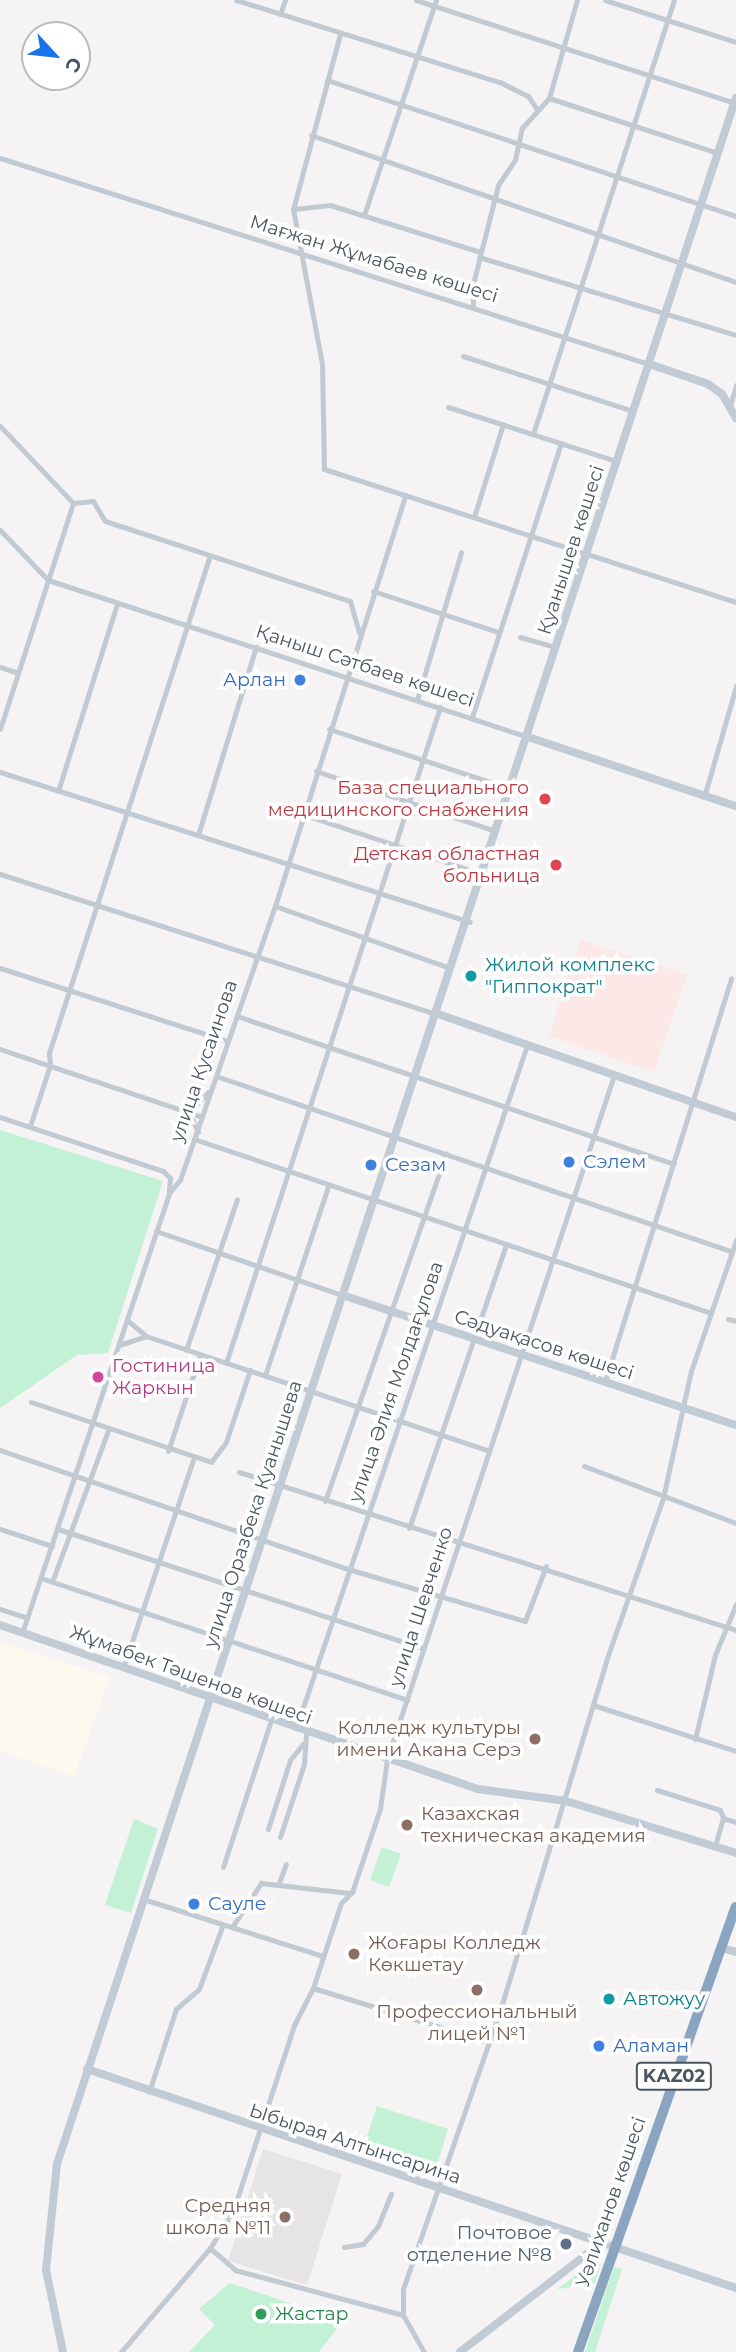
<!DOCTYPE html>
<meta charset="utf-8">
<style>
body{margin:0}
#map{position:relative;width:736px;height:2352px;overflow:hidden;background:#f5f3f3;font-family:Montserrat,sans-serif}
div>[style]{position:absolute}
[style*='--x']{left:calc(var(--x)*1px);top:calc(var(--y)*1px);width:calc(var(--w)*1px);rotate:calc(var(--a)*1deg)}
.commercial>*{inset:0;background:#fdf9ef}
.education>*{inset:0;background:#e6e4e5}
.medical>*{inset:0;background:#fce8e6}
.green>*{inset:0;background:#c3f1d5}
.street>*{height:5px;margin:-2.5px;padding:0 2.5px;transform-origin:2.5px;border-radius:2.5px;background:#c1cad2}
.secondary>*{height:8px;margin:-4px;padding:0 4px;transform-origin:4px;border-radius:4px;background:#c1cbd6}
.highway>*{height:10px;margin:-5px;padding:0 5px;transform-origin:5px;border-radius:5px;background:#8ba5c1}
.dots>*{width:19px;height:19px;translate:-50% -50%;box-sizing:border-box;border:4px solid #fff;border-radius:50%}
span{translate:-50% -50%;white-space:nowrap;text-align:center;line-height:1.15;-webkit-text-stroke:7px #fff;paint-order:stroke}
.shield-label span{padding:2px 5px;background:#fff;border:2px solid;border-radius:5px;-webkit-text-stroke-width:0}
.shield-label{font-size:18px;color:#4a5661;font-weight:700}
.street-label{font-size:19px;color:#4a5661}
.shop-label{font-size:19px;color:#366cbe}
.right{translate:-100% -50%;text-align:right}
.left{translate:0 -50%;text-align:left}
.health-label{font-size:19px;color:#be3a42}
.culture-label{font-size:19px;color:#0d838f}
.hotel-label{font-size:19px;color:#b23c85}
.education-label{font-size:19px;color:#785e54}
.service-label{font-size:19px;color:#4e5e75}
.leisure-label{font-size:19px;color:#27864d}
.north{position:absolute;left:21px;top:21px;width:70px;height:70px;box-sizing:border-box;background:#fff;border:2px solid #b7bbc0;border-radius:50%;rotate:117deg;font-size:19px;font-weight:700;line-height:28px;text-align:center;color:#4a5661}
.north::after{content:'';display:block;margin:auto;width:24px;height:32px;background:#1a73e8;clip-path:polygon(50% 0,100% 100%,50% 72%,0 100%)}
</style>
<div id="map">
<div class="commercial">
<div style="clip-path:polygon(0 1642px,110px 1677px,74px 1777px,0 1751px)"></div>
</div>
<div class="education">
<div style="clip-path:polygon(263px 2149px,342px 2174px,307px 2285px,228px 2261px)"></div>
</div>
<div class="medical">
<div style="clip-path:polygon(580px 940px,687px 975px,654px 1072px,549px 1036px)"></div>
</div>
<div class="green">
<div style="clip-path:polygon(0 1130px,163px 1181px,108px 1353px,77px 1355px,0 1408px)"></div>
<div style="clip-path:polygon(134px 1819px,158px 1829px,131px 1913px,105px 1905px)"></div>
<div style="clip-path:polygon(382px 1847px,401px 1854px,389px 1887px,370px 1880px)"></div>
<div style="clip-path:polygon(377px 2106px,448px 2129px,434px 2175px,362px 2152px)"></div>
<div style="clip-path:polygon(593px 2262px,601px 2264px,594px 2285px,557px 2289px)"></div>
<div style="clip-path:polygon(614px 2267px,622px 2269px,595px 2352px,585px 2352px)"></div>
<div style="clip-path:polygon(230px 2283px,307px 2309px,338px 2327px,319px 2352px,189px 2352px,215px 2325px,199px 2309px)"></div>
</div>
<div class="street">
<div style="--x:236;--y:0;--w:276;--a:17.3"></div>
<div style="--x:500;--y:82;--w:31;--a:27"></div>
<div style="--x:528;--y:96;--w:14;--a:56"></div>
<div style="--x:416;--y:0;--w:334;--a:17.9"></div>
<div style="--x:605;--y:0;--w:138;--a:17.8"></div>
<div style="--x:280;--y:14;--w:15;--a:-70"></div>
<div style="--x:340;--y:34;--w:181;--a:105"></div>
<div style="--x:293;--y:209;--w:158;--a:79.4"></div>
<div style="--x:322;--y:364;--w:105;--a:88.9"></div>
<div style="--x:324;--y:469;--w:433;--a:17.9"></div>
<div style="--x:327;--y:80;--w:431;--a:18.4"></div>
<div style="--x:549;--y:98;--w:178;--a:18"></div>
<div style="--x:549;--y:98;--w:102;--a:-74.1"></div>
<div style="--x:311;--y:135;--w:450;--a:19.1"></div>
<div style="--x:0;--y:158;--w:681;--a:17.61"></div>
<div style="--x:293;--y:209;--w:37;--a:-6"></div>
<div style="--x:330;--y:205;--w:157;--a:17.4"></div>
<div style="--x:364;--y:215;--w:227;--a:-71.5"></div>
<div style="--x:479;--y:257;--w:269;--a:16.9"></div>
<div style="--x:473;--y:307;--w:23;--a:-90"></div>
<div style="--x:473;--y:284;--w:102;--a:-75.8"></div>
<div style="--x:498;--y:185;--w:30;--a:-56"></div>
<div style="--x:515;--y:160;--w:33;--a:-78"></div>
<div style="--x:522;--y:128;--w:40;--a:-48"></div>
<div style="--x:463;--y:356;--w:179;--a:17.9"></div>
<div style="--x:730;--y:405;--w:21;--a:-73"></div>
<div style="--x:448;--y:407;--w:176;--a:17.8"></div>
<div style="--x:0;--y:426;--w:106;--a:46.5"></div>
<div style="--x:73;--y:503;--w:20;--a:-6"></div>
<div style="--x:93;--y:501;--w:23;--a:59"></div>
<div style="--x:105;--y:521;--w:258;--a:18.1"></div>
<div style="--x:350;--y:601;--w:33;--a:74"></div>
<div style="--x:533;--y:434;--w:456;--a:-72"></div>
<div style="--x:474;--y:517;--w:97;--a:-72.7"></div>
<div style="--x:0;--y:530;--w:69;--a:46.2"></div>
<div style="--x:48;--y:580;--w:505;--a:18.11"></div>
<div style="--x:373;--y:591;--w:132;--a:18.2"></div>
<div style="--x:520;--y:637;--w:37;--a:16"></div>
<div style="--x:0;--y:667;--w:19;--a:18"></div>
<div style="--x:417;--y:700;--w:154;--a:-73.4"></div>
<div style="--x:472;--y:717;--w:288;--a:-72"></div>
<div style="--x:0;--y:729;--w:237;--a:-72.1"></div>
<div style="--x:329;--y:729;--w:193;--a:18.2"></div>
<div style="--x:316;--y:771;--w:189;--a:18.5"></div>
<div style="--x:0;--y:772;--w:493;--a:17.7"></div>
<div style="--x:58;--y:791;--w:196;--a:-72.5"></div>
<div style="--x:704;--y:797;--w:116;--a:-73.9"></div>
<div style="--x:302;--y:814;--w:189;--a:18.5"></div>
<div style="--x:198;--y:835;--w:197;--a:-72.9"></div>
<div style="--x:0;--y:874;--w:459;--a:17.8"></div>
<div style="--x:275;--y:906;--w:186;--a:19.5"></div>
<div style="--x:0;--y:968;--w:239;--a:17.8"></div>
<div style="--x:237;--y:1016;--w:461;--a:18.7"></div>
<div style="--x:0;--y:1049;--w:213;--a:18.6"></div>
<div style="--x:216;--y:1076;--w:543;--a:18.8"></div>
<div style="--x:0;--y:1117;--w:172;--a:18.3"></div>
<div style="--x:163;--y:1171;--w:10;--a:45"></div>
<div style="--x:170;--y:1178;--w:12;--a:95"></div>
<div style="--x:30;--y:1126;--w:64;--a:-71.8"></div>
<div style="--x:50;--y:1065;--w:12;--a:-95"></div>
<div style="--x:49;--y:1053;--w:523;--a:-72.08"></div>
<div style="--x:198;--y:1132;--w:22;--a:-114"></div>
<div style="--x:189;--y:1112;--w:28;--a:-46"></div>
<div style="--x:194;--y:1139;--w:545;--a:18.6"></div>
<div style="--x:156;--y:1231;--w:197;--a:19"></div>
<div style="--x:728;--y:1319;--w:8;--a:14"></div>
<div style="--x:127;--y:1320;--w:25;--a:40"></div>
<div style="--x:146;--y:1336;--w:362;--a:18.5"></div>
<div style="--x:119;--y:1345;--w:28;--a:-18"></div>
<div style="--x:186;--y:1350;--w:159;--a:-71.3"></div>
<div style="--x:226;--y:1363;--w:690;--a:-71.93"></div>
<div style="--x:265;--y:1375;--w:201;--a:-71.5"></div>
<div style="--x:605;--y:1381;--w:422;--a:-72.6"></div>
<div style="--x:31;--y:1402;--w:190;--a:18.4"></div>
<div style="--x:211;--y:1462;--w:25;--a:-53"></div>
<div style="--x:226;--y:1442;--w:76;--a:-71.6"></div>
<div style="--x:0;--y:1450;--w:368;--a:18.9"></div>
<div style="--x:348;--y:1569;--w:184;--a:16.4"></div>
<div style="--x:525;--y:1621;--w:59;--a:-69.1"></div>
<div style="--x:168;--y:1451;--w:101;--a:-71.6"></div>
<div style="--x:584;--y:1466;--w:162;--a:20.6"></div>
<div style="--x:239;--y:1472;--w:522;--a:17.64"></div>
<div style="--x:325;--y:1501;--w:368;--a:-70.8"></div>
<div style="--x:409;--y:1528;--w:299;--a:-71.1"></div>
<div style="--x:0;--y:1529;--w:55;--a:18.1"></div>
<div style="--x:58;--y:1529;--w:384;--a:18.1"></div>
<div style="--x:41;--y:1578;--w:386;--a:18.4"></div>
<div style="--x:52;--y:1582;--w:164;--a:-69.7"></div>
<div style="--x:0;--y:1609;--w:28;--a:18"></div>
<div style="--x:22;--y:1633;--w:464;--a:-71.5"></div>
<div style="--x:169;--y:1193;--w:17;--a:-50"></div>
<div style="--x:180;--y:1180;--w:290;--a:-70.9"></div>
<div style="--x:275;--y:906;--w:431;--a:-72.4"></div>
<div style="--x:124;--y:1665;--w:216;--a:-71.4"></div>
<div style="--x:593;--y:1705;--w:150;--a:17.8"></div>
<div style="--x:296;--y:1728;--w:721;--a:-71.31"></div>
<div style="--x:695;--y:1739;--w:86;--a:-76.6"></div>
<div style="--x:715;--y:1655;--w:55;--a:-67.6"></div>
<div style="--x:657;--y:1790;--w:66;--a:17.6"></div>
<div style="--x:720;--y:1810;--w:9;--a:69"></div>
<div style="--x:723;--y:1818;--w:29;--a:106"></div>
<div style="--x:723;--y:1818;--w:14;--a:17"></div>
<div style="--x:268;--y:1829;--w:72;--a:-72.3"></div>
<div style="--x:290;--y:1760;--w:21;--a:-51"></div>
<div style="--x:280;--y:1837;--w:77;--a:-71.8"></div>
<div style="--x:304;--y:1764;--w:31;--a:-86"></div>
<div style="--x:223;--y:1867;--w:155;--a:-71.9"></div>
<div style="--x:279;--y:1883;--w:20;--a:-70"></div>
<div style="--x:143;--y:1899;--w:189;--a:17.6"></div>
<div style="--x:232;--y:1927;--w:53;--a:-56.6"></div>
<div style="--x:261;--y:1883;--w:89;--a:6.5"></div>
<div style="--x:313;--y:1988;--w:184;--a:17.1"></div>
<div style="--x:149;--y:2092;--w:87;--a:-72"></div>
<div style="--x:176;--y:2009;--w:30;--a:-41"></div>
<div style="--x:199;--y:1989;--w:69;--a:-69.7"></div>
<div style="--x:344;--y:2247;--w:19;--a:-9"></div>
<div style="--x:363;--y:2244;--w:23;--a:-50"></div>
<div style="--x:378;--y:2226;--w:35;--a:-68"></div>
<div style="--x:210;--y:2248;--w:33;--a:41"></div>
<div style="--x:235;--y:2270;--w:174;--a:15"></div>
<div style="--x:403;--y:2315;--w:43;--a:60.4"></div>
<div style="--x:403;--y:2315;--w:26;--a:-90"></div>
<div style="--x:403;--y:2289;--w:302;--a:-70.8"></div>
<div style="--x:502;--y:2004;--w:358;--a:-73.1"></div>
<div style="--x:606;--y:1661;--w:173;--a:-70.7"></div>
<div style="--x:663;--y:1498;--w:130;--a:-77.6"></div>
<div style="--x:691;--y:1371;--w:139;--a:-71"></div>
<div style="--x:121;--y:2352;--w:137;--a:-49.4"></div>
<div style="--x:210;--y:2248;--w:44;--a:-58.1"></div>
<div style="--x:233;--y:2211;--w:196;--a:-71.8"></div>
<div style="--x:294;--y:2025;--w:42;--a:-62.8"></div>
<div style="--x:313;--y:1988;--w:89;--a:-71.8"></div>
<div style="--x:341;--y:1903;--w:16;--a:-45"></div>
<div style="--x:352;--y:1892;--w:88;--a:-71.4"></div>
<div style="--x:380;--y:1809;--w:50;--a:-82"></div>
<div style="--x:387;--y:1759;--w:721;--a:-71.64"></div>
</div>
<div class="secondary">
<div style="--x:649;--y:364;--w:62;--a:18.7"></div>
<div style="--x:708;--y:384;--w:17;--a:36"></div>
<div style="--x:722;--y:394;--w:28;--a:60"></div>
<div style="--x:528;--y:737;--w:219;--a:18.4"></div>
<div style="--x:438;--y:1014;--w:315;--a:19.1"></div>
<div style="--x:342;--y:1295;--w:415;--a:18.3"></div>
<div style="--x:0;--y:1625;--w:505;--a:18.94"></div>
<div style="--x:478;--y:1789;--w:89;--a:7.8"></div>
<div style="--x:566;--y:1801;--w:178;--a:17"></div>
<div style="--x:722;--y:1948;--w:15;--a:16"></div>
<div style="--x:87;--y:2069;--w:685;--a:18.65"></div>
<div style="--x:63;--y:2352;--w:84;--a:-101.7"></div>
<div style="--x:46;--y:2270;--w:107;--a:-84.1"></div>
<div style="--x:57;--y:2164;--w:2175;--a:-71.81"></div>
<div style="--x:460;--y:2352;--w:178;--a:-37.7"></div>
</div>
<div class="highway">
<div style="--x:578;--y:2352;--w:472;--a:-70.5"></div>
</div>
<div class="dots">
<div style="left:300px;top:680px;background:#3f7fe0"></div>
<div style="left:545px;top:799px;background:#e0444e"></div>
<div style="left:556px;top:865px;background:#e0444e"></div>
<div style="left:471px;top:976px;background:#0f9aa8"></div>
<div style="left:569px;top:1162px;background:#3f7fe0"></div>
<div style="left:371px;top:1165px;background:#3f7fe0"></div>
<div style="left:98px;top:1377px;background:#d1479c"></div>
<div style="left:535px;top:1739px;background:#8d6e63"></div>
<div style="left:407px;top:1825px;background:#8d6e63"></div>
<div style="left:194px;top:1904px;background:#3f7fe0"></div>
<div style="left:354px;top:1954px;background:#8d6e63"></div>
<div style="left:477px;top:1990px;background:#8d6e63"></div>
<div style="left:609px;top:1999px;background:#0f9aa8"></div>
<div style="left:599px;top:2046px;background:#3f7fe0"></div>
<div style="left:285px;top:2217px;background:#8d6e63"></div>
<div style="left:566px;top:2244px;background:#5c6f8a"></div>
<div style="left:261px;top:2314px;background:#2e9e5b"></div>
</div>
<div class="shield-label">
<span style="left:674px;top:2076px">KАZ02</span>
</div>
<div class="street-label">
<span style="left:374px;top:259px;rotate:17deg">Мағжан Жұмабаев көшесі</span>
<span style="left:571px;top:550px;rotate:-72deg">Қуанышев көшесі</span>
<span style="left:365px;top:666px;rotate:18deg">Қаныш Сәтбаев көшесі</span>
<span style="left:204px;top:1061px;rotate:-71deg">улица Кусаинова</span>
<span style="left:544px;top:1345px;rotate:18deg">Сәдуақасов көшесі</span>
<span style="left:396px;top:1382px;rotate:-71deg">улица Әлия Молдағұлова</span>
<span style="left:253px;top:1514px;rotate:-72deg">улица Оразбека Куанышева</span>
<span style="left:421px;top:1607px;rotate:-72deg">улица Шевченко</span>
<span style="left:191px;top:1675px;rotate:20deg">Жұмабек Тәшенов көшесі</span>
<span style="left:355px;top:2144px;rotate:18deg">Ыбырая Алтынсарина</span>
<span style="left:611px;top:2202px;rotate:-71deg">Уәлиханов көшесі</span>
</div>
<div class="shop-label">
<span class="right" style="left:286px;top:680px">Арлан</span>
<span class="left" style="left:583px;top:1162px">Сэлем</span>
<span class="left" style="left:385px;top:1165px">Сезам</span>
<span class="left" style="left:208px;top:1904px">Сауле</span>
<span class="left" style="left:613px;top:2046px">Аламан</span>
</div>
<div class="health-label">
<span class="right" style="left:529px;top:799px">База специального<br>медицинского снабжения</span>
<span class="right" style="left:540px;top:865px">Детская областная<br>больница</span>
</div>
<div class="culture-label">
<span class="left" style="left:485px;top:976px">Жилой комплекс<br>"Гиппократ"</span>
<span class="left" style="left:623px;top:1999px">Автожуу</span>
</div>
<div class="hotel-label">
<span class="left" style="left:112px;top:1377px">Гостиница<br>Жаркын</span>
</div>
<div class="education-label">
<span class="right" style="left:521px;top:1739px">Колледж культуры<br>имени Акана Серэ</span>
<span class="left" style="left:421px;top:1825px">Казахская<br>техническая академия</span>
<span class="left" style="left:368px;top:1954px">Жоғары Колледж<br>Көкшетау</span>
<span style="left:477px;top:2023px">Профессиональный<br>лицей №1</span>
<span class="right" style="left:271px;top:2217px">Средняя<br>школа №11</span>
</div>
<div class="service-label">
<span class="right" style="left:552px;top:2244px">Почтовое<br>отделение №8</span>
</div>
<div class="leisure-label">
<span class="left" style="left:275px;top:2314px">Жастар</span>
</div>
<div class="north">С</div>
</div>
